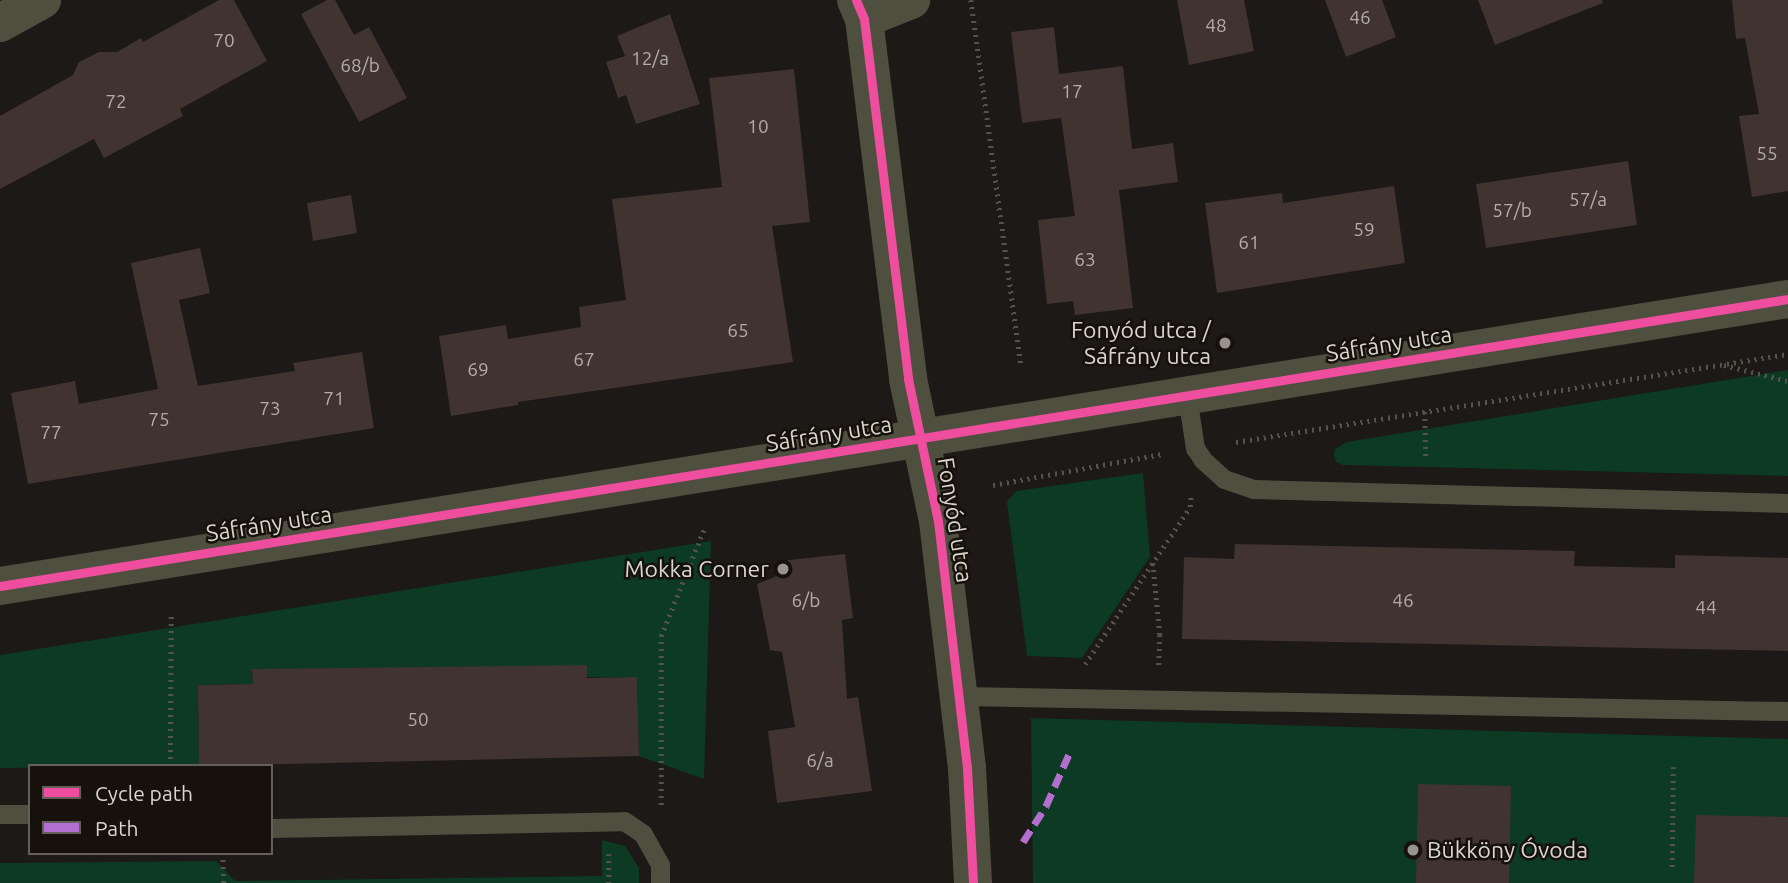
<!DOCTYPE html>
<meta charset="utf-8">
<style>
body{margin:0}
#map{position:relative;width:1788px;height:883px;overflow:hidden;background:#1c1916;font-family:Ubuntu,sans-serif}
div>[style]{position:absolute}
[style*='--x']{left:calc(var(--x)*1px);top:calc(var(--y)*1px);width:calc(var(--w)*1px);rotate:calc(var(--a)*1deg)}
.green>*{inset:0;background:#0c3a22}
.building>*{inset:0;background:#41332f}
.path>*{height:4.5px;margin-top:-2.25px;transform-origin:0;background:repeating-linear-gradient(90deg,#55544a 0 2px,transparent 0 7px)}
.service>*{height:19px;margin:-9.5px;padding:0 9.5px;transform-origin:9.5px;border-radius:9.5px;background:#4f4f3f}
.minor>*{height:38px;margin:-19px;padding:0 19px;transform-origin:19px;border-radius:19px;background:#4f4f3f}
.quiet>*{height:7px;margin-top:-3.5px;transform-origin:0;background:repeating-linear-gradient(90deg,#b36fd0 0 14px,transparent 0 21px)}
.cycleway>*{height:9px;margin:-4.5px;padding:0 4.5px;transform-origin:4.5px;border-radius:4.5px;background:#ef4d9e}
.dots>*{width:19px;height:19px;translate:-50% -50%;box-sizing:border-box;border:4px solid #16110a;border-radius:50%}
span{translate:-50% -50%;white-space:nowrap;text-align:center;line-height:1.15;-webkit-text-stroke:5px #16110a;paint-order:stroke}
.number-label{font-size:19px;color:#b3aca8}
.number-label span{-webkit-text-stroke-width:0}
.poi-label{font-size:23px;color:#d9d5d1}
.right{translate:-100% -50%;text-align:right}
.left{translate:0 -50%;text-align:left}
.street-label{font-size:23px;color:#d9d5d1}
.legend{position:absolute;left:28px;top:764px;width:245px;height:91px;box-sizing:border-box;background:#16110a;border:2px solid #645f5a;margin:0;padding:9px 12px;list-style:none;font-size:21px;color:#d9d5d1}
.legend li{display:flex;align-items:center;gap:14px;height:35px}
.legend b{width:35px;border:2px solid #645f5a}
</style>
<div id="map">
<div class="green">
<div style="clip-path:polygon(1788px 370px,1788px 476px,1343px 465px,1336px 462px,1334px 455px,1335px 449px,1347px 442px)"></div>
<div style="clip-path:polygon(1143px 473px,1150px 557px,1082px 658px,1027px 656px,1007px 502px,1016px 491px)"></div>
<div style="clip-path:polygon(711px 541px,704px 779px,639px 756px,637px 678px,252px 670px,253px 684px,198px 685px,199px 766px,0 768px,0 655px)"></div>
<div style="clip-path:polygon(1031px 718px,1788px 739px,1788px 883px,1033px 883px)"></div>
<div style="clip-path:polygon(602px 840px,625px 846px,639px 868px,639px 883px,0 883px,0 863px,216px 861px,235px 881px,602px 876px)"></div>
</div>
<div class="building">
<div style="clip-path:polygon(219px 0,234px 0,267px 61px,180px 109px,183px 116px,104px 158px,94px 139px,0 189px,0 116px,73px 75px,79px 62px,99px 52px,117px 52px,141px 38px,143px 42px)"></div>
<div style="clip-path:polygon(327px 0,335px 0,354px 35px,369px 27px,407px 98px,359px 122px,301px 14px)"></div>
<div style="clip-path:polygon(1177px 0,1244px 0,1254px 51px,1189px 65px)"></div>
<div style="clip-path:polygon(1325px 0,1382px 0,1396px 37px,1346px 57px)"></div>
<div style="clip-path:polygon(1478px 0,1602px 0,1603px 3px,1495px 45px)"></div>
<div style="clip-path:polygon(1732px 0,1788px 0,1788px 191px,1752px 197px,1739px 116px,1759px 114px,1745px 38px,1736px 39px)"></div>
<div style="clip-path:polygon(670px 14px,700px 104px,636px 124px,626px 95px,618px 98px,606px 62px,625px 56px,617px 36px)"></div>
<div style="clip-path:polygon(1054px 27px,1059px 74px,1123px 66px,1132px 149px,1173px 143px,1178px 182px,1119px 190px,1133px 308px,1075px 315px,1073px 301px,1047px 304px,1038px 220px,1075px 216px,1061px 118px,1022px 123px,1011px 32px)"></div>
<div style="clip-path:polygon(794px 69px,810px 222px,772px 226px,793px 362px,518px 402px,518px 405px,451px 416px,439px 336px,506px 325px,508px 339px,581px 327px,579px 307px,626px 300px,612px 199px,722px 187px,709px 78px)"></div>
<div style="clip-path:polygon(1628px 161px,1637px 225px,1486px 248px,1476px 184px)"></div>
<div style="clip-path:polygon(1394px 186px,1405px 263px,1217px 293px,1205px 203px,1282px 193px,1283px 203px)"></div>
<div style="clip-path:polygon(351px 195px,357px 233px,313px 241px,307px 203px)"></div>
<div style="clip-path:polygon(200px 248px,210px 293px,179px 300px,198px 386px,295px 371px,293px 363px,362px 352px,374px 428px,28px 484px,11px 393px,75px 381px,79px 404px,158px 389px,131px 263px)"></div>
<div style="clip-path:polygon(1235px 544px,1575px 551px,1574px 566px,1675px 568px,1675px 555px,1788px 558px,1788px 651px,1182px 639px,1184px 557px,1234px 559px)"></div>
<div style="clip-path:polygon(845px 554px,853px 618px,842px 620px,847px 699px,858px 697px,872px 791px,777px 803px,768px 731px,795px 727px,782px 652px,770px 650px,757px 584px,775px 577px,780px 561px)"></div>
<div style="clip-path:polygon(587px 665px,587px 678px,637px 677px,639px 756px,199px 766px,198px 685px,253px 684px,252px 669px)"></div>
<div style="clip-path:polygon(1418px 784px,1511px 786px,1509px 883px,1416px 883px)"></div>
<div style="clip-path:polygon(1696px 815px,1788px 817px,1788px 883px,1694px 883px)"></div>
</div>
<div class="path">
<div style="--x:971;--y:0;--w:367;--a:82.2"></div>
<div style="--x:1724;--y:365;--w:66;--a:14"></div>
<div style="--x:1425;--y:412;--w:48;--a:88.8"></div>
<div style="--x:1236;--y:442;--w:559;--a:-9.06"></div>
<div style="--x:993;--y:485;--w:172;--a:-10.4"></div>
<div style="--x:1153;--y:563;--w:72;--a:84.4"></div>
<div style="--x:1160;--y:635;--w:31;--a:92"></div>
<div style="--x:1085;--y:664;--w:189;--a:-56.2"></div>
<div style="--x:1190;--y:507;--w:12;--a:-85"></div>
<div style="--x:170;--y:766;--w:154;--a:-89.6"></div>
<div style="--x:661;--y:805;--w:169;--a:-90"></div>
<div style="--x:661;--y:636;--w:115;--a:-68.1"></div>
<div style="--x:223;--y:853;--w:30;--a:88"></div>
<div style="--x:609;--y:854;--w:29;--a:90"></div>
<div style="--x:1672;--y:867;--w:100;--a:-89.4"></div>
</div>
<div class="service">
<div style="--x:1187;--y:396;--w:53;--a:81.3"></div>
<div style="--x:1195;--y:448;--w:14;--a:56"></div>
<div style="--x:1203;--y:460;--w:28;--a:42"></div>
<div style="--x:1224;--y:479;--w:31;--a:19"></div>
<div style="--x:1253;--y:489;--w:535;--a:1.5"></div>
<div style="--x:960;--y:696;--w:828;--a:1.04"></div>
<div style="--x:0;--y:814;--w:30;--a:0"></div>
<div style="--x:271;--y:828;--w:353;--a:-1.1"></div>
<div style="--x:624;--y:821;--w:23;--a:34"></div>
<div style="--x:643;--y:834;--w:35;--a:61"></div>
<div style="--x:660;--y:865;--w:18;--a:90"></div>
</div>
<div class="minor">
<div style="--x:856;--y:0;--w:21;--a:67"></div>
<div style="--x:864;--y:19;--w:363;--a:83"></div>
<div style="--x:908;--y:379;--w:145;--a:78.1"></div>
<div style="--x:938;--y:521;--w:249;--a:83.3"></div>
<div style="--x:967;--y:768;--w:115;--a:87"></div>
<div style="--x:864;--y:19;--w:51;--a:-22"></div>
<div style="--x:0;--y:23;--w:48;--a:-28.7"></div>
<div style="--x:0;--y:586;--w:1811;--a:-9.12"></div>
</div>
<div class="quiet">
<div style="--x:1023;--y:842;--w:43;--a:-57.4"></div>
<div style="--x:1046;--y:806;--w:57;--a:-66.1"></div>
</div>
<div class="cycleway">
<div style="--x:856;--y:0;--w:21;--a:67"></div>
<div style="--x:864;--y:19;--w:363;--a:83"></div>
<div style="--x:908;--y:379;--w:145;--a:78.1"></div>
<div style="--x:938;--y:521;--w:249;--a:83.3"></div>
<div style="--x:967;--y:768;--w:115;--a:87"></div>
<div style="--x:0;--y:586;--w:1811;--a:-9.12"></div>
</div>
<div class="dots">
<div style="left:1225px;top:343px;background:#979390"></div>
<div style="left:783px;top:569px;background:#979390"></div>
<div style="left:1413px;top:850px;background:#979390"></div>
</div>
<div class="number-label">
<span style="left:1360px;top:18px">46</span>
<span style="left:1216px;top:26px">48</span>
<span style="left:224px;top:41px">70</span>
<span style="left:650px;top:59px">12/a</span>
<span style="left:360px;top:66px">68/b</span>
<span style="left:1072px;top:92px">17</span>
<span style="left:116px;top:102px">72</span>
<span style="left:758px;top:127px">10</span>
<span style="left:1767px;top:154px">55</span>
<span style="left:1588px;top:200px">57/a</span>
<span style="left:1512px;top:211px">57/b</span>
<span style="left:1364px;top:230px">59</span>
<span style="left:1249px;top:243px">61</span>
<span style="left:1085px;top:260px">63</span>
<span style="left:738px;top:331px">65</span>
<span style="left:584px;top:360px">67</span>
<span style="left:478px;top:370px">69</span>
<span style="left:334px;top:399px">71</span>
<span style="left:270px;top:409px">73</span>
<span style="left:159px;top:420px">75</span>
<span style="left:51px;top:433px">77</span>
<span style="left:806px;top:601px">6/b</span>
<span style="left:1403px;top:601px">46</span>
<span style="left:1706px;top:608px">44</span>
<span style="left:418px;top:720px">50</span>
<span style="left:820px;top:761px">6/a</span>
</div>
<div class="poi-label">
<span class="right" style="left:1211px;top:343px">Fonyód utca /<br>Sáfrány utca</span>
<span class="right" style="left:769px;top:569px">Mokka Corner</span>
<span class="left" style="left:1427px;top:850px">Bükköny Óvoda</span>
</div>
<div class="street-label">
<span style="left:1389px;top:344px;rotate:-9deg">Sáfrány utca</span>
<span style="left:829px;top:434px;rotate:-9deg">Sáfrány utca</span>
<span style="left:955px;top:520px;rotate:81deg">Fonyód utca</span>
<span style="left:269px;top:524px;rotate:-9deg">Sáfrány utca</span>
</div>
<ul class="legend">
<li><b style="height:9px;background:#ef4d9e"></b>Cycle path</li>
<li><b style="height:9px;background:#b36fd0"></b>Path</li>
</ul>
</div>
